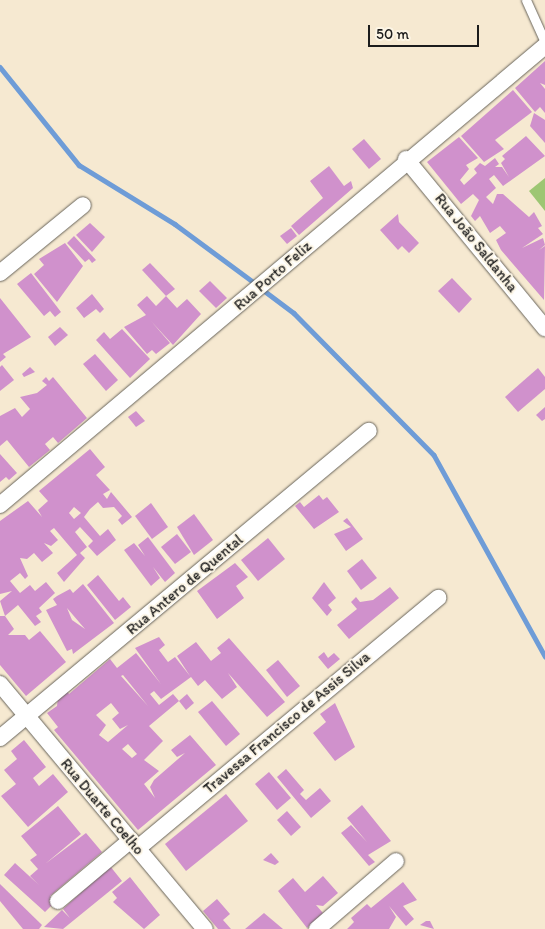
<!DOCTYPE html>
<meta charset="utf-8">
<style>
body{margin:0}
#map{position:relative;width:545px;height:929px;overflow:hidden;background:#f6e9d1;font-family:Itim,sans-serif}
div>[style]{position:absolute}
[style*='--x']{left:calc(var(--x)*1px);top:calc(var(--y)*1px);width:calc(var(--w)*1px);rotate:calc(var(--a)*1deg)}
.green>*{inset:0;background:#9dc673}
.stream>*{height:4.5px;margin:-2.25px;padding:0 2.25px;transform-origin:2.25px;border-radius:2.25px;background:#6e9cd7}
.building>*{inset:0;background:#d091cc}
.roads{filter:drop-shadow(0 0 1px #68645b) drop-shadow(0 0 1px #68645b)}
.service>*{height:9px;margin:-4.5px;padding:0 4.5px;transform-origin:4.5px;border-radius:4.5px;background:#fff}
.minor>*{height:16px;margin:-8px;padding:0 8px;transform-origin:8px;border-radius:8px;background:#fff}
span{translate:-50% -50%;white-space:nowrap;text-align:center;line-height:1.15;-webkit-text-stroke:4px #fcf5e5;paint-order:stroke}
.street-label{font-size:15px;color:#1c1c1c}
.scale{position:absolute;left:368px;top:25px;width:111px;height:22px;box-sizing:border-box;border:2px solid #1c1c1c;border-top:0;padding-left:6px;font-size:15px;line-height:18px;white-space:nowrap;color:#1c1c1c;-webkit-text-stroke:4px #fcf5e5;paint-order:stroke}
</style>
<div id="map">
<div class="green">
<div style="clip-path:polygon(545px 178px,545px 211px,529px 191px)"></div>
</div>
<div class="stream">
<div style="--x:0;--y:67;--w:126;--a:51.1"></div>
<div style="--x:79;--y:165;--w:113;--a:31.6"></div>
<div style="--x:175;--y:224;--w:101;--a:36.5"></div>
<div style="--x:262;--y:289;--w:40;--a:37"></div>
<div style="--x:294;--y:313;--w:199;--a:45.4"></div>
<div style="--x:434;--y:455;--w:230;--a:61.1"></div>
</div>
<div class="building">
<div style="clip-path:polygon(545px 61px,545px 85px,540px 83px,545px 89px,545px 113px,540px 107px,535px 112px,515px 88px)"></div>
<div style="clip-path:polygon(513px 90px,532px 112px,495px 140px,504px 149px,484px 162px,461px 136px)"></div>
<div style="clip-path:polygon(534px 113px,545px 120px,545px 143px,530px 126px)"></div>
<div style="clip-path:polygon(526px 136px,545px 156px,503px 186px,494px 175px,489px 179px,496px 188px,486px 197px,493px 204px,497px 194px,503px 194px,529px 217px,534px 212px,542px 226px,538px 228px,543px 234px,522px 248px,543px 238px,545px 245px,539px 250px,545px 246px,544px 300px,501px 250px,496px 240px,506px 233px,500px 226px,490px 233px,480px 216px,475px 221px,471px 216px,479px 200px,473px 194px,461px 204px,427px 162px,459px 137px,478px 158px,466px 165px,469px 169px,460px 180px,464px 185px,477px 173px,474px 169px,480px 163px,485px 166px,495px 158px,499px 164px,495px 167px,502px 167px,509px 177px,501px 163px,505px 159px,502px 156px)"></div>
<div style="clip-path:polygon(364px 139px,381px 159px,369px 169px,352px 149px)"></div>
<div style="clip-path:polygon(329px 166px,344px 186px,351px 181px,353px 188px,299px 235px,291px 226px,323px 198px,310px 181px)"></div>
<div style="clip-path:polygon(398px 214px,399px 222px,419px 243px,409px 253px,402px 246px,398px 250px,380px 230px)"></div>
<div style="clip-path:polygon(90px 223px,105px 237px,92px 252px,76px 235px)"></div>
<div style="clip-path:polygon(291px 228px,297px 236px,287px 244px,280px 236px)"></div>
<div style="clip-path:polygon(74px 236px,96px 260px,92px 263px,89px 259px,85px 262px,67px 243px)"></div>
<div style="clip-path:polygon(65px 243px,83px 266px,57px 302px,34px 274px,44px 265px,39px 259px)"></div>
<div style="clip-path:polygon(150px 263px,175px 289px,166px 296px,142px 270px)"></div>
<div style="clip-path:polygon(31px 273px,61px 312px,55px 317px,50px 311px,44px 316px,17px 284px)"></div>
<div style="clip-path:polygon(452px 278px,472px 299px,459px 313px,438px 291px)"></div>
<div style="clip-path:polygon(210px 281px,227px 298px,216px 308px,199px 291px)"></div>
<div style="clip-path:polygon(92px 294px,104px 309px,100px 313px,96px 309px,84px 318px,76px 308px)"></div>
<div style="clip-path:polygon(147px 296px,156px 306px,166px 296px,177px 308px,187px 299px,201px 314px,173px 345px,151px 321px,170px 343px,156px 354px,152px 350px,147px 354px,124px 327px,146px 315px,137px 305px)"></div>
<div style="clip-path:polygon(0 298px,31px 337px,3px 354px,6px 357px,0 362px)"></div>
<div style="clip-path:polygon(60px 327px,68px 335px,55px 346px,48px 337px)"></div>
<div style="clip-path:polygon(122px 329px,150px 359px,130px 378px,96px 340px,104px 332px,110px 339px)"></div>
<div style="clip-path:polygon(95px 354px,118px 380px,106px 391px,83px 364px)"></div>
<div style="clip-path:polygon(2px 365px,14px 380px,0 391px,0 367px)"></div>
<div style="clip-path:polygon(30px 367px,35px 372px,24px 377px,22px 374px)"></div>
<div style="clip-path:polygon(538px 368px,545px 377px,545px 389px,518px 412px,505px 397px)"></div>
<div style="clip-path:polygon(46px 377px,49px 381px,53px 377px,87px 418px,58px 443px,53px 437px,45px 444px,50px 450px,29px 467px,7px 440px,0 446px,0 416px,15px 408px,22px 417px,30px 409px,20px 397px,37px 393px,47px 385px,42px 381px)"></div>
<div style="clip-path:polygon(545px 407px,545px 419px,542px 421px,536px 415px)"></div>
<div style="clip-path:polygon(136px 411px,145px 421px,136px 427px,128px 417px)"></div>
<div style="clip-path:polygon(evenodd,90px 449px,105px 467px,96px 475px,110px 490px,103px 494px,107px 499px,111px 492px,132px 517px,122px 525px,118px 520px,122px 516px,114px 507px,103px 508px,98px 502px,90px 509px,84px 517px,100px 536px,108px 529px,116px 540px,97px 556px,88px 546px,93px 541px,80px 527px,75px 532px,87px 547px,80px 553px,85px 558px,64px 582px,57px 573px,77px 555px,54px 528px,50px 531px,58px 540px,51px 546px,44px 543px,53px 553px,42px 562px,34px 553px,27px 559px,20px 558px,28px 576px,25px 579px,20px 573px,10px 581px,20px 593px,30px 585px,35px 591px,46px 582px,55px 593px,39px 608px,42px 612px,36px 616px,41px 622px,35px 626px,18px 605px,5px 616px,14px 629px,8px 635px,25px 635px,29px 640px,40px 631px,66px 662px,26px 696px,0 665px,0 616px,5px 616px,0 601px,12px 591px,0 594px,0 521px,28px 501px,42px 517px,38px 510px,48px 501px,39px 491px,90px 449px,74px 507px,81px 513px,74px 519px,69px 513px,74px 507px)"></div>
<div style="clip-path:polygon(0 454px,17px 473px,9px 480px,6px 477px,0 482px)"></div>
<div style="clip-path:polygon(319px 495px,323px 500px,327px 497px,339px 512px,314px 529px,295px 506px,300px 502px,304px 507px)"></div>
<div style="clip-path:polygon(151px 503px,168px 527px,152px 539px,135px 516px)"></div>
<div style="clip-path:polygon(194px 514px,213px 540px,194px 555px,177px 527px)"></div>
<div style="clip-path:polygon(347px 518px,363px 539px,346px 551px,334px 534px,351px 527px,343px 521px)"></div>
<div style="clip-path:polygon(177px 534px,191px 552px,175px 564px,161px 547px)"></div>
<div style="clip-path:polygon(148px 537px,175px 573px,165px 582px,153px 567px,160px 578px,151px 586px,124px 550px,134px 543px,145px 556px,138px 545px)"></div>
<div style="clip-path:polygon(268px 538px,285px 559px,258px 581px,241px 560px)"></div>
<div style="clip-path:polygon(362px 559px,377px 578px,361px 590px,347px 571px)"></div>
<div style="clip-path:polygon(235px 563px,248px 577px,236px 586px,244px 598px,217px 619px,197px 591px)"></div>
<div style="clip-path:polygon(98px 575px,119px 601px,123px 597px,131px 607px,115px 620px,87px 585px)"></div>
<div style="clip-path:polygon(324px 582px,336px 598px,328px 605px,332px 610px,327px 616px,312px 598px)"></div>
<div style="clip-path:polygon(evenodd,83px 584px,114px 623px,73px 654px,72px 649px,67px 651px,46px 610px,57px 605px,53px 599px,57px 596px,70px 589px,73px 593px,83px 584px,67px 608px,85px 629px,72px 620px,67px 608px)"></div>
<div style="clip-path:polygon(390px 587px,399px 598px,349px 639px,337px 625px,357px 609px,351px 602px,356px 597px,360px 602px,373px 600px)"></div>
<div style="clip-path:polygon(evenodd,159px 637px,165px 645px,159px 650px,168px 662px,175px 657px,190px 676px,177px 656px,196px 642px,211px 661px,221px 653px,217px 648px,229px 638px,285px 702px,267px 717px,228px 673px,237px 687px,222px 699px,205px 680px,198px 686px,191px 677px,161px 699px,154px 691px,150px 694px,159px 705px,173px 694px,179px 701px,149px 726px,163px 741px,144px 760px,159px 771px,144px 784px,155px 798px,150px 787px,154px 780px,185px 753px,177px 757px,171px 750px,190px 735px,216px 765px,138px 830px,54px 730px,58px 727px,47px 713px,57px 706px,58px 698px,67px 691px,69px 694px,110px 659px,117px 668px,136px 653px,161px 684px,135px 648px,159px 637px,123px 675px,148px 706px,121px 676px,123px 675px,159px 637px,111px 703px,119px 713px,112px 719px,120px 729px,128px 725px,108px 742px,99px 735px,106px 725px,96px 715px,111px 703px,159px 637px,128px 744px,137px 754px,132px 758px,122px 749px,128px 744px)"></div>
<div style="clip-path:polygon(324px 652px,328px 658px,334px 653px,340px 659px,328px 669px,318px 657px)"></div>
<div style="clip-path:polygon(278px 660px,300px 686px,287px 697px,266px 670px)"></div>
<div style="clip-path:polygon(187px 694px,194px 703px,186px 710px,179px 701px)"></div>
<div style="clip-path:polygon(212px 701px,240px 734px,226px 746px,198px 712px)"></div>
<div style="clip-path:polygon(335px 703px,355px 747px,335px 761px,313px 733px,326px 722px,320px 714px)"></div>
<div style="clip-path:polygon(24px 740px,46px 767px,33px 778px,39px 786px,53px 774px,68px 792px,28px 827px,1px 796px,16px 784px,4px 770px,17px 759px,11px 751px)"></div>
<div style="clip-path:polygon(286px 769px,304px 790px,300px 794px,306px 800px,320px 788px,331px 801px,311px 818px,277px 777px)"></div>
<div style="clip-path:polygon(269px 772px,291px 798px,277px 810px,255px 784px)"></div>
<div style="clip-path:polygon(226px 794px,248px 821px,186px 871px,165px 844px)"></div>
<div style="clip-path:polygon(362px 805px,391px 841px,368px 855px,375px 862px,369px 866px,341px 833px,351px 825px,367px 842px,347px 818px)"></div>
<div style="clip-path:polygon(58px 806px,81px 834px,45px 864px,86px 833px,102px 852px,50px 896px,56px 901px,45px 912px,4px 875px,15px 863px,39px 885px,30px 876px,38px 869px,30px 860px,37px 855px,21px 836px)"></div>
<div style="clip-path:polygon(287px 811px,301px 827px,291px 836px,277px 820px)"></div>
<div style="clip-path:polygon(271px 853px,279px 862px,275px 865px,263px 860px)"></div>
<div style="clip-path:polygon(110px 866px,122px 881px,63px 929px,44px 927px,62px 910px,70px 918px,63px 909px)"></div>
<div style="clip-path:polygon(323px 876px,338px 893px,323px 906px,316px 905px,323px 913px,307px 928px,278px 891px,293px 878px,305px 892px)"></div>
<div style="clip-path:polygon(130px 877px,160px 915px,144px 929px,113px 902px,117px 898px,112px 892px)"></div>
<div style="clip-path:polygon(403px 882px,417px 900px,403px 906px,414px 919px,406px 926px,389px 906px,396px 917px,389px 929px,347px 929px,354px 922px,351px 918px,367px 904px,371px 908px)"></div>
<div style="clip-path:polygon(0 884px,42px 925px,39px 929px,23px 929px,0 901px)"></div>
<div style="clip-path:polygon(217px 899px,230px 914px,223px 920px,231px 929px,218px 929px,203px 911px)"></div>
<div style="clip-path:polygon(264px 913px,283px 929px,245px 929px)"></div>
<div style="clip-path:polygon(430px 921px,434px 929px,420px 925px,426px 921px)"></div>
</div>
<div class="roads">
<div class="service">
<div style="--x:526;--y:0;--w:46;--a:65.7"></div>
</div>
<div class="minor">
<div style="--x:406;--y:159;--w:219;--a:50.6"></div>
<div style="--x:0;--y:273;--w:107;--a:-39.3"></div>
<div style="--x:0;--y:505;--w:713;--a:-40.1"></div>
<div style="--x:0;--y:684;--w:319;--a:50.1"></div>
<div style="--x:0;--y:738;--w:480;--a:-39.8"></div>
<div style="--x:138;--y:848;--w:391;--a:-39.8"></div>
<div style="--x:58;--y:901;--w:95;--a:-39.9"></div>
<div style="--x:317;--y:929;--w:104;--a:-40.7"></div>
</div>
</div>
<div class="street-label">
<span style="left:476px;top:243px;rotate:51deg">Rua João Saldanha</span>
<span style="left:273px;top:276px;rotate:-41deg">Rua Porto Feliz</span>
<span style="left:185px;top:585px;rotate:-40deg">Rua Antero de Quental</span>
<span style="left:287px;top:723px;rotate:-40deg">Travessa Francisco de Assis Silva</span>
<span style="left:102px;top:807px;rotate:50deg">Rua Duarte Coelho</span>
</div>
<div class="scale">50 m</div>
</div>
